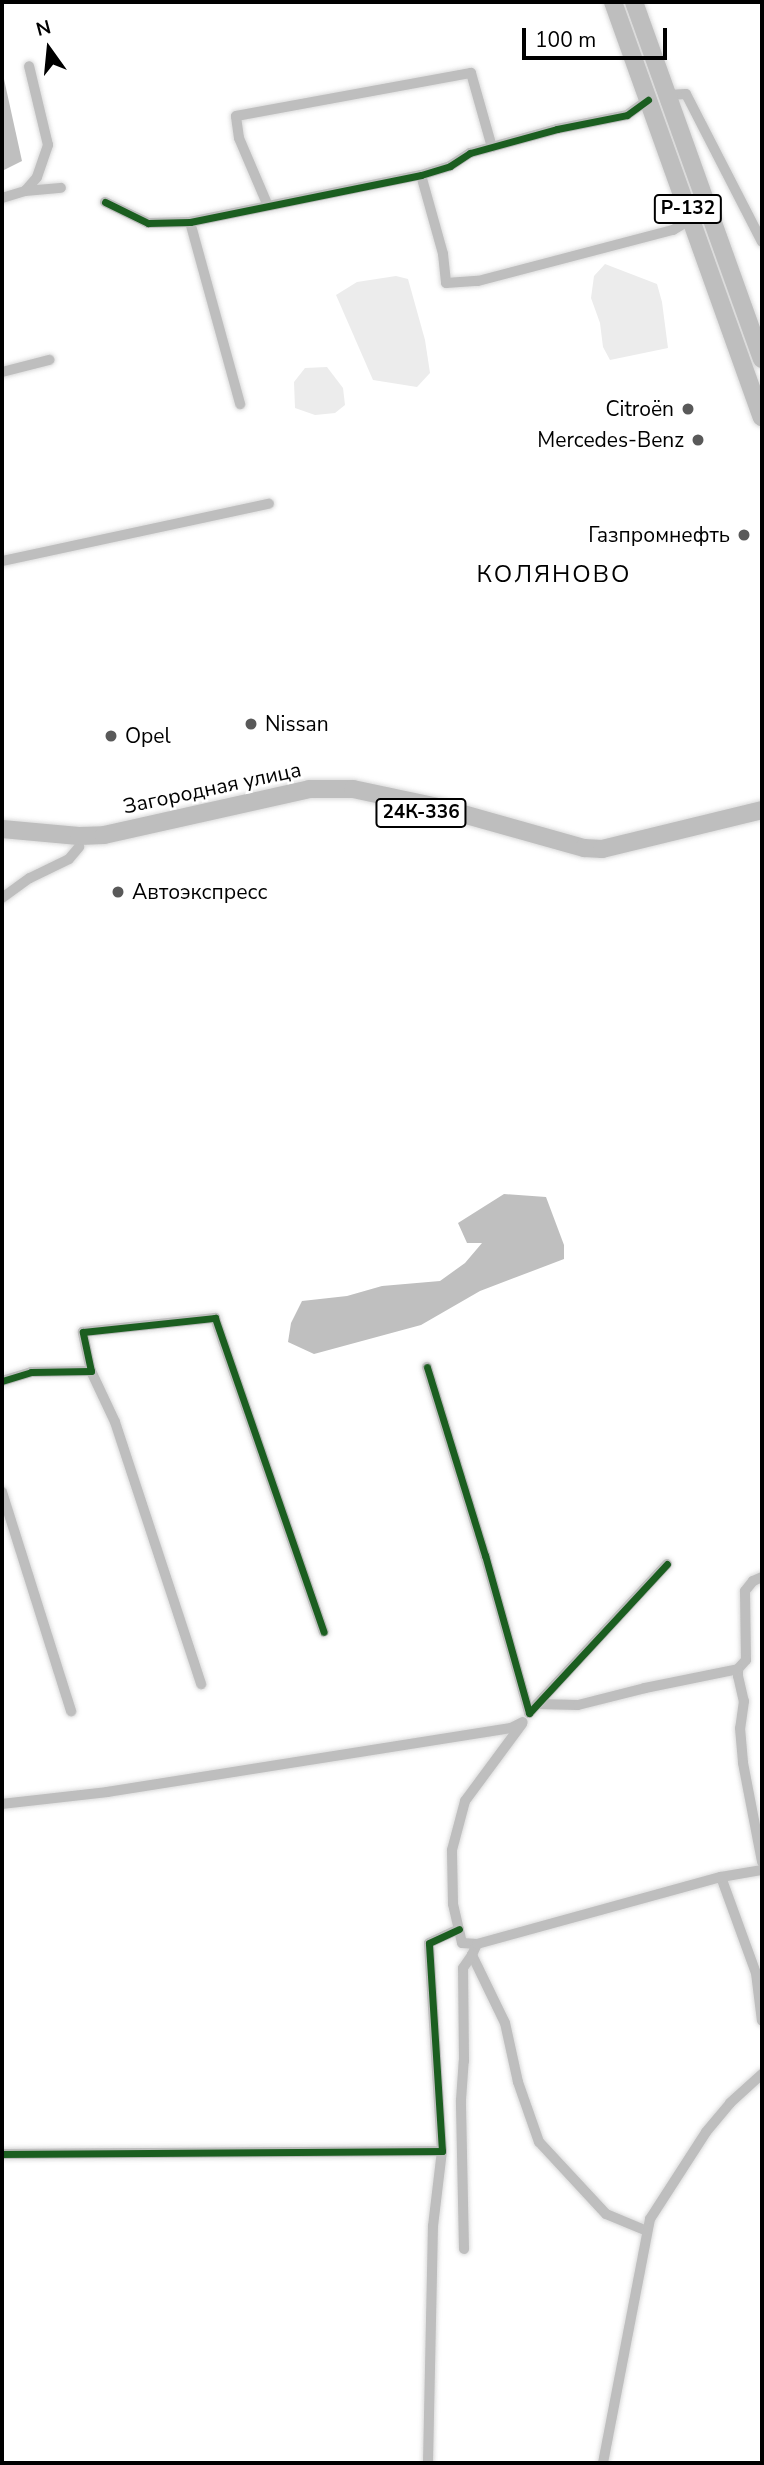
<!DOCTYPE html>
<meta charset="utf-8">
<style>
body{margin:0}
#map{position:relative;width:764px;height:2465px;overflow:hidden;background:#fff;font-family:"Nunito Sans",sans-serif}
div>[style]{position:absolute}
[style*='--x']{left:calc(var(--x)*1px);top:calc(var(--y)*1px);width:calc(var(--w)*1px);rotate:calc(var(--a)*1deg)}
.green>*{inset:0;background:#ececec}
.water>*{inset:0;background:#bfbfbf}
.roads{filter:drop-shadow(0 0 2px #dbdbdb) drop-shadow(0 0 2px #dbdbdb)}
.minor>*{height:10px;margin:-5px;padding:0 5px;transform-origin:5px;border-radius:5px;background:#bebebe}
.primary>*{height:18px;margin:-9px;padding:0 9px;transform-origin:9px;border-radius:9px;background:#bebebe}
.trunk>*{height:18px;margin:-9px;padding:0 9px;transform-origin:9px;border-radius:9px;background:#bebebe}
.cycleway>*{height:7px;margin:-3.5px;padding:0 3.5px;transform-origin:3.5px;border-radius:3.5px;background:#1b5e20}
.dots>*{width:19px;height:19px;translate:-50% -50%;box-sizing:border-box;border:4px solid #fff;border-radius:50%}
span{translate:-50% -50%;white-space:nowrap;text-align:center;line-height:1.15;-webkit-text-stroke:5px #fff;paint-order:stroke}
.shield-label span{padding:2px 5px;background:#fff;border:2px solid;border-radius:5px;-webkit-text-stroke-width:0}
.shield-label{font-size:19px;color:#000;font-weight:700}
.poi-label{font-size:21px;color:#000}
.right{translate:-100% -50%;text-align:right}
.left{translate:0 -50%;text-align:left}
.street-label{font-size:21px;color:#000}
.quarter-label{font-size:24px;color:#000;letter-spacing:2px}
.frame{position:absolute;inset:0;border:4px solid #000;pointer-events:none}
.north{position:absolute;left:14px;top:14px;width:70px;height:70px;-webkit-text-stroke:5px #fff;paint-order:stroke;rotate:345deg;font-size:19px;font-weight:700;line-height:28px;text-align:center;color:#000}
.north::after{content:'';display:block;margin:auto;width:24px;height:32px;background:#000;clip-path:polygon(50% 0,100% 100%,50% 72%,0 100%)}
.scale{position:absolute;left:522px;top:28px;width:145px;height:32px;box-sizing:border-box;border:4px solid #000;border-top:0;padding-left:9px;font-size:21px;line-height:24px;white-space:nowrap;color:#000;-webkit-text-stroke:5px #fff;paint-order:stroke}
</style>
<div id="map">
<div class="green">
<div style="clip-path:polygon(605px 264px,657px 284px,662px 302px,668px 348px,610px 360px,603px 347px,600px 323px,591px 298px,594px 276px)"></div>
<div style="clip-path:polygon(396px 276px,408px 279px,425px 340px,430px 373px,417px 387px,373px 380px,336px 295px,357px 282px)"></div>
<div style="clip-path:polygon(327px 367px,343px 388px,345px 405px,335px 413px,315px 415px,295px 408px,294px 382px,305px 368px)"></div>
</div>
<div class="water">
<div style="clip-path:polygon(2px 70px,22px 161px,2px 171px)"></div>
<div style="clip-path:polygon(504px 1194px,546px 1197px,564px 1245px,564px 1259px,480px 1291px,421px 1325px,314px 1354px,288px 1342px,291px 1323px,302px 1301px,347px 1296px,382px 1286px,440px 1281px,465px 1263px,482px 1243px,467px 1243px,458px 1223px)"></div>
</div>
<div class="roads">
<div class="minor">
<div style="--x:667;--y:95;--w:19;--a:-3"></div>
<div style="--x:686;--y:94;--w:166;--a:62.8"></div>
<div style="--x:421;--y:175;--w:82;--a:74.4"></div>
<div style="--x:443;--y:254;--w:29;--a:84"></div>
<div style="--x:446;--y:283;--w:32;--a:-4"></div>
<div style="--x:478;--y:281;--w:202;--a:-14.7"></div>
<div style="--x:673;--y:230;--w:21;--a:-31"></div>
<div style="--x:25;--y:191;--w:18;--a:-49"></div>
<div style="--x:37;--y:177;--w:34;--a:-71"></div>
<div style="--x:48;--y:145;--w:81;--a:-103.5"></div>
<div style="--x:2;--y:198;--w:24;--a:-17"></div>
<div style="--x:25;--y:191;--w:36;--a:-5"></div>
<div style="--x:105;--y:202;--w:48;--a:26"></div>
<div style="--x:148;--y:223;--w:42;--a:-1.4"></div>
<div style="--x:190;--y:222;--w:236;--a:-11.5"></div>
<div style="--x:421;--y:175;--w:30;--a:-17"></div>
<div style="--x:450;--y:166;--w:24;--a:-33"></div>
<div style="--x:470;--y:153;--w:90;--a:-15.4"></div>
<div style="--x:557;--y:129;--w:71;--a:-11.3"></div>
<div style="--x:627;--y:115;--w:26;--a:-36"></div>
<div style="--x:268;--y:206;--w:74;--a:-113.1"></div>
<div style="--x:239;--y:138;--w:22;--a:-98"></div>
<div style="--x:236;--y:116;--w:239;--a:-10.4"></div>
<div style="--x:471;--y:73;--w:77;--a:74.2"></div>
<div style="--x:190;--y:222;--w:189;--a:74.6"></div>
<div style="--x:2;--y:372;--w:49;--a:-14.3"></div>
<div style="--x:2;--y:561;--w:273;--a:-12.1"></div>
<div style="--x:2;--y:898;--w:34;--a:-36"></div>
<div style="--x:30;--y:878;--w:43;--a:-26"></div>
<div style="--x:69;--y:859;--w:16;--a:-50"></div>
<div style="--x:427;--y:1367;--w:197;--a:72.9"></div>
<div style="--x:485;--y:1555;--w:164;--a:74.4"></div>
<div style="--x:529;--y:1713;--w:203;--a:-47.2"></div>
<div style="--x:91;--y:1371;--w:56;--a:64.8"></div>
<div style="--x:115;--y:1422;--w:276;--a:71.8"></div>
<div style="--x:2;--y:1381;--w:30;--a:-17"></div>
<div style="--x:31;--y:1372;--w:60;--a:-1"></div>
<div style="--x:91;--y:1371;--w:40;--a:-102"></div>
<div style="--x:83;--y:1332;--w:133;--a:-6.1"></div>
<div style="--x:215;--y:1318;--w:332;--a:70.9"></div>
<div style="--x:2;--y:1492;--w:230;--a:72.5"></div>
<div style="--x:762;--y:1577;--w:10;--a:156"></div>
<div style="--x:753;--y:1581;--w:13;--a:129"></div>
<div style="--x:745;--y:1591;--w:69;--a:89.2"></div>
<div style="--x:746;--y:1660;--w:12;--a:132"></div>
<div style="--x:738;--y:1669;--w:7;--a:90"></div>
<div style="--x:738;--y:1676;--w:26;--a:77"></div>
<div style="--x:744;--y:1701;--w:27;--a:98"></div>
<div style="--x:740;--y:1728;--w:35;--a:85"></div>
<div style="--x:743;--y:1763;--w:101;--a:79.1"></div>
<div style="--x:537;--y:1704;--w:41;--a:1.4"></div>
<div style="--x:578;--y:1705;--w:69;--a:-14.2"></div>
<div style="--x:645;--y:1688;--w:95;--a:-11.5"></div>
<div style="--x:2;--y:1804;--w:106;--a:-6.5"></div>
<div style="--x:107;--y:1792;--w:409;--a:-9"></div>
<div style="--x:511;--y:1728;--w:13;--a:-27"></div>
<div style="--x:721;--y:1877;--w:102;--a:70"></div>
<div style="--x:756;--y:1973;--w:48;--a:82.9"></div>
<div style="--x:477;--y:1944;--w:15;--a:-176"></div>
<div style="--x:462;--y:1943;--w:40;--a:-103"></div>
<div style="--x:453;--y:1904;--w:54;--a:-91.1"></div>
<div style="--x:452;--y:1850;--w:51;--a:-75.1"></div>
<div style="--x:465;--y:1801;--w:96;--a:-53.5"></div>
<div style="--x:2;--y:2154;--w:440;--a:-0.4"></div>
<div style="--x:442;--y:2151;--w:208;--a:-93.6"></div>
<div style="--x:429;--y:1943;--w:33;--a:-25"></div>
<div style="--x:647;--y:2231;--w:44;--a:-157.5"></div>
<div style="--x:606;--y:2214;--w:98;--a:-132.9"></div>
<div style="--x:539;--y:2142;--w:64;--a:-109.3"></div>
<div style="--x:518;--y:2082;--w:60;--a:-102.4"></div>
<div style="--x:505;--y:2023;--w:76;--a:-115.9"></div>
<div style="--x:472;--y:1955;--w:12;--a:-66"></div>
<div style="--x:477;--y:1944;--w:253;--a:-15.4"></div>
<div style="--x:721;--y:1877;--w:42;--a:-9.7"></div>
<div style="--x:464;--y:2249;--w:149;--a:-91.2"></div>
<div style="--x:461;--y:2100;--w:39;--a:-86"></div>
<div style="--x:464;--y:2061;--w:93;--a:-90.6"></div>
<div style="--x:463;--y:1968;--w:16;--a:-55"></div>
<div style="--x:428;--y:2463;--w:237;--a:-88.8"></div>
<div style="--x:433;--y:2226;--w:76;--a:-83.2"></div>
<div style="--x:603;--y:2463;--w:248;--a:-79.1"></div>
<div style="--x:650;--y:2219;--w:103;--a:-57.2"></div>
<div style="--x:706;--y:2132;--w:38;--a:-50"></div>
<div style="--x:730;--y:2103;--w:43;--a:-42.2"></div>
</div>
<div class="primary">
<div style="--x:2;--y:829;--w:77;--a:5.2"></div>
<div style="--x:79;--y:836;--w:25;--a:-2"></div>
<div style="--x:104;--y:835;--w:210;--a:-12.6"></div>
<div style="--x:309;--y:789;--w:44;--a:0"></div>
<div style="--x:353;--y:789;--w:87;--a:12"></div>
<div style="--x:438;--y:807;--w:152;--a:15.7"></div>
<div style="--x:584;--y:848;--w:18;--a:3"></div>
<div style="--x:602;--y:849;--w:165;--a:-13.7"></div>
</div>
<div class="trunk">
<div style="--x:613;--y:2;--w:441;--a:70.3"></div>
<div style="--x:634;--y:2;--w:379;--a:70.3"></div>
</div>
</div>
<div class="cycleway">
<div style="--x:105;--y:202;--w:48;--a:26"></div>
<div style="--x:148;--y:223;--w:42;--a:-1.4"></div>
<div style="--x:190;--y:222;--w:236;--a:-11.5"></div>
<div style="--x:421;--y:175;--w:30;--a:-17"></div>
<div style="--x:450;--y:166;--w:24;--a:-33"></div>
<div style="--x:470;--y:153;--w:90;--a:-15.4"></div>
<div style="--x:557;--y:129;--w:71;--a:-11.3"></div>
<div style="--x:627;--y:115;--w:26;--a:-36"></div>
<div style="--x:427;--y:1367;--w:197;--a:72.9"></div>
<div style="--x:485;--y:1555;--w:164;--a:74.4"></div>
<div style="--x:529;--y:1713;--w:203;--a:-47.2"></div>
<div style="--x:2;--y:1381;--w:30;--a:-17"></div>
<div style="--x:31;--y:1372;--w:60;--a:-1"></div>
<div style="--x:91;--y:1371;--w:40;--a:-102"></div>
<div style="--x:83;--y:1332;--w:133;--a:-6.1"></div>
<div style="--x:215;--y:1318;--w:332;--a:70.9"></div>
<div style="--x:2;--y:2154;--w:440;--a:-0.4"></div>
<div style="--x:442;--y:2151;--w:208;--a:-93.6"></div>
<div style="--x:429;--y:1943;--w:33;--a:-25"></div>
</div>
<div class="dots">
<div style="left:688px;top:409px;background:#595959"></div>
<div style="left:698px;top:440px;background:#595959"></div>
<div style="left:744px;top:535px;background:#595959"></div>
<div style="left:251px;top:724px;background:#595959"></div>
<div style="left:111px;top:736px;background:#595959"></div>
<div style="left:118px;top:892px;background:#595959"></div>
</div>
<div class="shield-label">
<span style="left:688px;top:209px">Р-132</span>
<span style="left:421px;top:813px">24К-336</span>
</div>
<div class="poi-label">
<span class="right" style="left:674px;top:409px">Citroën</span>
<span class="right" style="left:684px;top:440px">Mercedes-Benz</span>
<span class="right" style="left:730px;top:535px">Газпромнефть</span>
<span class="left" style="left:265px;top:724px">Nissan</span>
<span class="left" style="left:125px;top:736px">Opel</span>
<span class="left" style="left:132px;top:892px">Автоэкспресс</span>
</div>
<div class="street-label">
<span style="left:212px;top:788px;rotate:-12deg">Загородная улица</span>
</div>
<div class="quarter-label">
<span style="left:554px;top:575px">КОЛЯНОВО</span>
</div>
<div class="frame"></div>
<div class="north">N</div>
<div class="scale">100 m</div>
</div>
